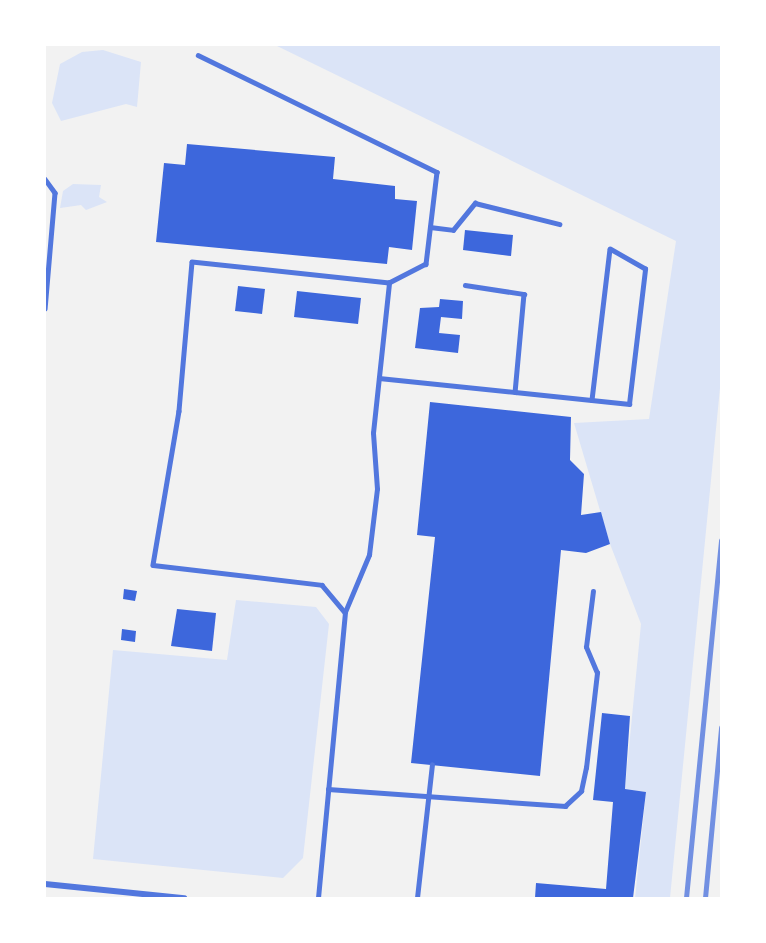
<!DOCTYPE html>
<style>
body{margin:0}
#map{position:relative;width:766px;height:943px;overflow:hidden;background:#f2f2f2;font-family:Signika,sans-serif}
div>[style]{position:absolute}
[style*='--x']{left:calc(var(--x)*1px);top:calc(var(--y)*1px);width:calc(var(--w)*1px);rotate:calc(var(--a)*1deg)}
.green>*{inset:0;background:#dbe4f7}
.building>*{inset:0;background:#3d67dc}
.service>*{height:4.5px;margin:-2.25px;padding:0 2.25px;transform-origin:2.25px;border-radius:2.25px;background:#5277de}
.minor>*{height:6px;margin:-3px;padding:0 3px;transform-origin:3px;border-radius:3px;background:#5277de}
.rail>*{height:4.5px;margin:-2.25px;padding:0 2.25px;transform-origin:2.25px;border-radius:2.25px;background:#7290e2}
span{translate:-50% -50%;white-space:nowrap;text-align:center;line-height:1.15;-webkit-text-stroke:6px #fff;paint-order:stroke}
.frame{position:absolute;inset:0;border:46px solid #fff;pointer-events:none}
</style>
<div id="map">
<div class="green">
<div style="clip-path:polygon(275px 45px,721px 45px,721px 378px,670px 898px,635px 898px,646px 792px,625px 789px,641px 624px,610px 544px,574px 423px,649px 419px,676px 241px)"></div>
<div style="clip-path:polygon(103px 50px,141px 62px,137px 107px,126px 104px,61px 121px,52px 103px,60px 64px,82px 52px)"></div>
<div style="clip-path:polygon(73px 184px,101px 185px,99px 197px,107px 202px,86px 210px,81px 205px,60px 208px,63px 191px)"></div>
<div style="clip-path:polygon(236px 600px,316px 607px,329px 624px,303px 858px,283px 878px,93px 859px,113px 650px,227px 660px)"></div>
</div>
<div class="building">
<div style="clip-path:polygon(187px 144px,335px 157px,333px 179px,395px 186px,395px 199px,417px 201px,412px 250px,389px 247px,387px 264px,156px 242px,164px 163px,185px 165px)"></div>
<div style="clip-path:polygon(465px 230px,513px 235px,511px 256px,463px 250px)"></div>
<div style="clip-path:polygon(238px 286px,265px 289px,262px 314px,235px 311px)"></div>
<div style="clip-path:polygon(297px 291px,361px 298px,358px 324px,294px 317px)"></div>
<div style="clip-path:polygon(440px 299px,463px 301px,462px 319px,441px 317px,439px 333px,460px 335px,458px 353px,415px 348px,420px 308px,439px 307px)"></div>
<div style="clip-path:polygon(430px 402px,571px 417px,570px 460px,584px 474px,581px 515px,601px 512px,610px 544px,586px 553px,561px 550px,540px 776px,411px 763px,435px 537px,417px 535px)"></div>
<div style="clip-path:polygon(124px 589px,137px 591px,135px 601px,123px 599px)"></div>
<div style="clip-path:polygon(177px 609px,216px 613px,212px 651px,171px 646px)"></div>
<div style="clip-path:polygon(122px 629px,136px 631px,135px 642px,121px 640px)"></div>
<div style="clip-path:polygon(602px 713px,630px 716px,625px 789px,646px 792px,633px 898px,535px 898px,536px 883px,606px 889px,613px 802px,593px 800px)"></div>
</div>
<div class="service">
<div style="--x:198;--y:55;--w:266;--a:26.1"></div>
<div style="--x:437;--y:172;--w:93;--a:96.8"></div>
<div style="--x:426;--y:264;--w:42;--a:152.8"></div>
<div style="--x:389;--y:283;--w:198;--a:-173.9"></div>
<div style="--x:192;--y:262;--w:150;--a:95"></div>
<div style="--x:179;--y:411;--w:156;--a:99.6"></div>
<div style="--x:153;--y:565;--w:170;--a:6.7"></div>
<div style="--x:322;--y:585;--w:35;--a:50"></div>
<div style="--x:45;--y:179;--w:17;--a:54"></div>
<div style="--x:55;--y:193;--w:116;--a:94.9"></div>
<div style="--x:430;--y:227;--w:23;--a:7"></div>
<div style="--x:453;--y:230;--w:35;--a:-51"></div>
<div style="--x:475;--y:203;--w:87;--a:14"></div>
<div style="--x:465;--y:285;--w:60;--a:8.7"></div>
<div style="--x:524;--y:294;--w:98;--a:95.2"></div>
<div style="--x:379;--y:378;--w:137;--a:5.9"></div>
<div style="--x:515;--y:392;--w:115;--a:6"></div>
<div style="--x:629;--y:404;--w:136;--a:-83.2"></div>
<div style="--x:645;--y:269;--w:40;--a:-150.3"></div>
<div style="--x:610;--y:249;--w:152;--a:96.8"></div>
<div style="--x:328;--y:789;--w:238;--a:4.1"></div>
<div style="--x:565;--y:806;--w:22;--a:-43"></div>
<div style="--x:581;--y:791;--w:24;--a:-78"></div>
<div style="--x:586;--y:768;--w:96;--a:-83.4"></div>
<div style="--x:597;--y:673;--w:28;--a:-113"></div>
<div style="--x:586;--y:647;--w:56;--a:-82.9"></div>
<div style="--x:318;--y:898;--w:287;--a:-84.6"></div>
<div style="--x:345;--y:612;--w:62;--a:-67.2"></div>
<div style="--x:369;--y:555;--w:66;--a:-83.1"></div>
<div style="--x:377;--y:489;--w:56;--a:-94.1"></div>
<div style="--x:373;--y:433;--w:151;--a:-83.9"></div>
<div style="--x:417;--y:898;--w:134;--a:-83.6"></div>
</div>
<div class="minor">
<div style="--x:45;--y:884;--w:140;--a:5.8"></div>
</div>
<div class="rail">
<div style="--x:686;--y:898;--w:359;--a:-84.4"></div>
<div style="--x:705;--y:898;--w:171;--a:-84.6"></div>
</div>
<div class="frame"></div>
</div>
